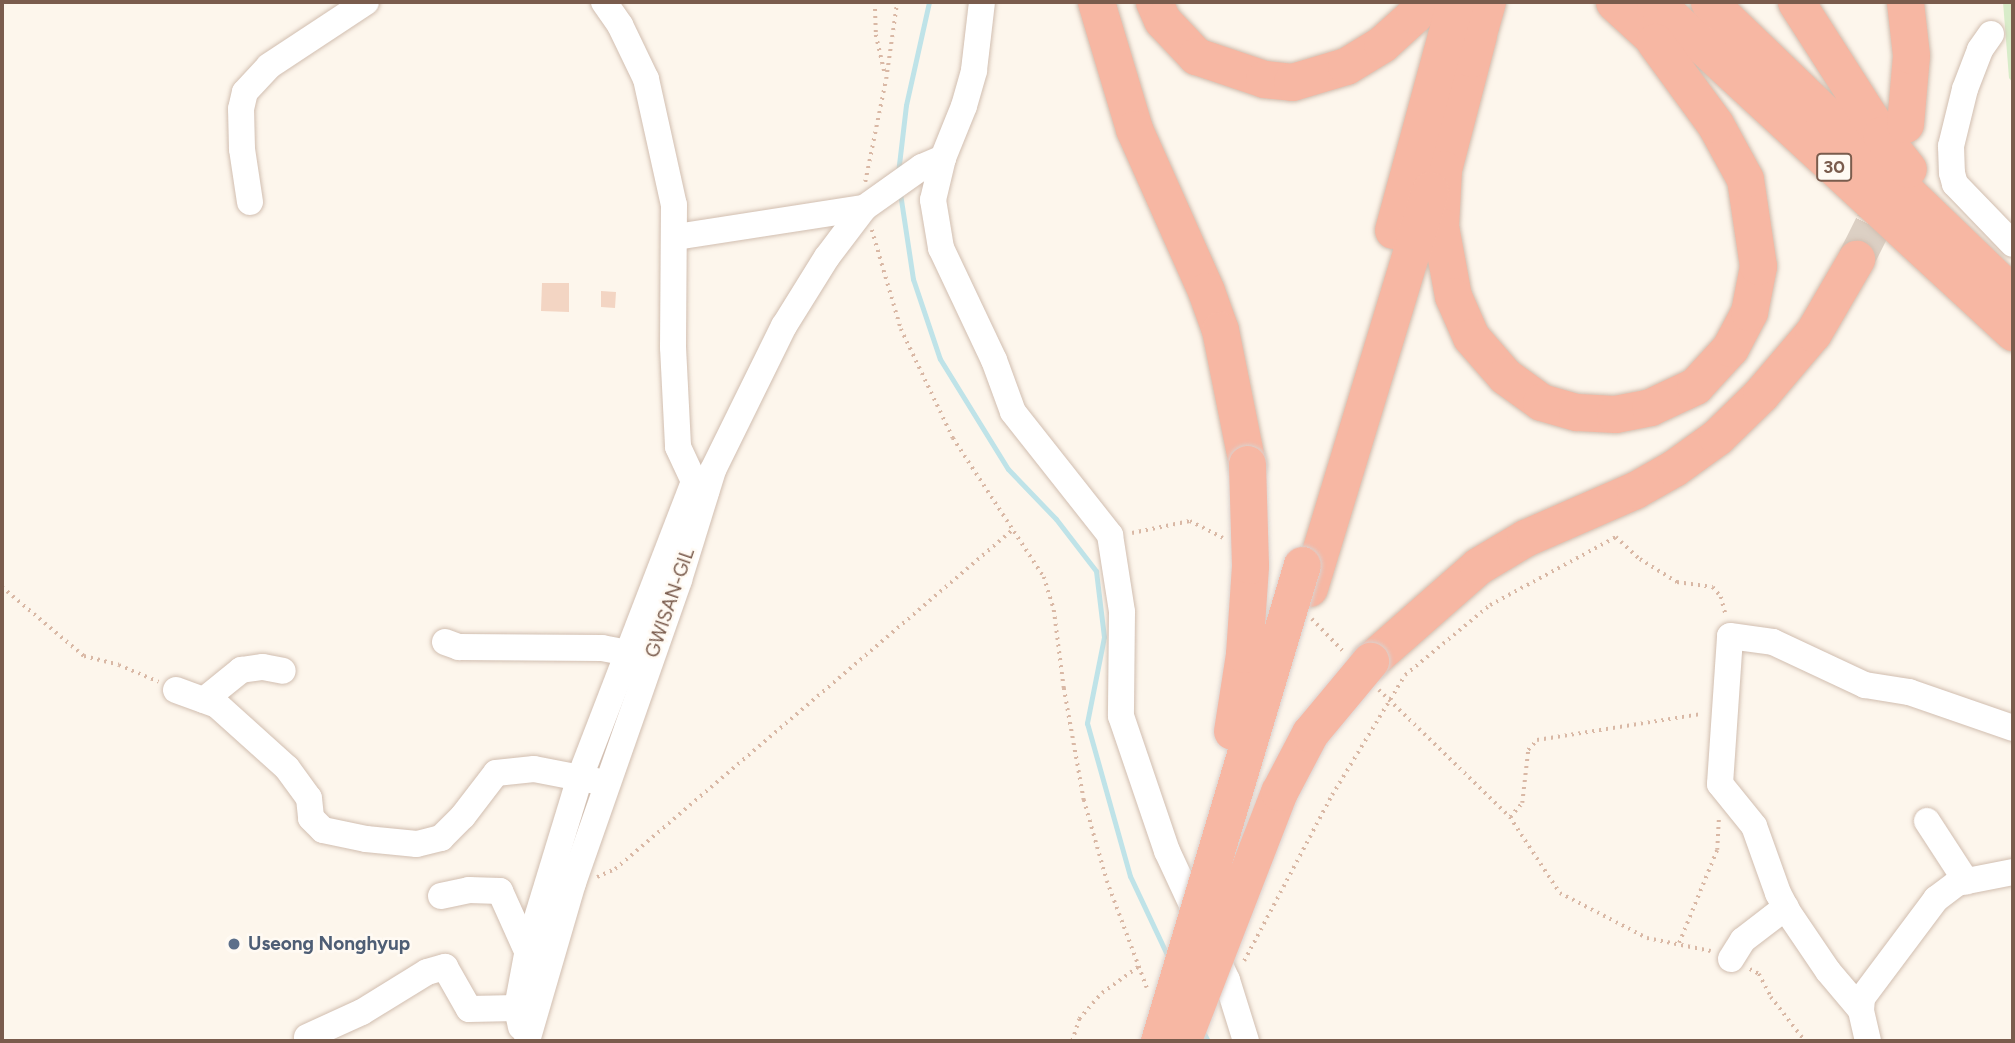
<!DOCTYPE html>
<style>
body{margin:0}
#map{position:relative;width:2015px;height:1043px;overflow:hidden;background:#fdf6ec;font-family:Figtree,sans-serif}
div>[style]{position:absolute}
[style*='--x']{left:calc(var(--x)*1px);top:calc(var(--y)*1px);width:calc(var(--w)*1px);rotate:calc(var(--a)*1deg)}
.green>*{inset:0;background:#d8ecc9}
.stream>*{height:5px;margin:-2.5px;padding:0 2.5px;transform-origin:2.5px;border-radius:2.5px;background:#bfe3e8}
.building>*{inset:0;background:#f3d5c3}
.highway-tunnel>*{height:37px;margin-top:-18.5px;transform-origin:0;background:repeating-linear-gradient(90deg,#dcd0c4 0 37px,transparent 0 55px)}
.path>*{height:3.5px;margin-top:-1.75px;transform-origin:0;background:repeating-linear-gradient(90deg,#d9b8a5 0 2px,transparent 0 7px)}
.roads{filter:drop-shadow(0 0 2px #d1beb0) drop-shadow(0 0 2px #d1beb0)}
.minor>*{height:26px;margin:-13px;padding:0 13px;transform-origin:13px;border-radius:13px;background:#fff}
.highway>*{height:37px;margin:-18.5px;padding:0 18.5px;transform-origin:18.5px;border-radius:18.5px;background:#f7b7a3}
.bridges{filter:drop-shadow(0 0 2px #dad1cd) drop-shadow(0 0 2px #dad1cd)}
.highway-bridge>*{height:37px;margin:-18.5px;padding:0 18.5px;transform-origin:18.5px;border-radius:18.5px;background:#f7b7a3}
.dots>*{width:19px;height:19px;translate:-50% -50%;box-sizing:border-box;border:4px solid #fffaf3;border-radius:50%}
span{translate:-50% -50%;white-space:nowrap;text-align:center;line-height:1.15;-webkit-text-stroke:5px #fffaf3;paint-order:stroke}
.shield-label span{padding:2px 5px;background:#fffaf3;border:2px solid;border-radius:5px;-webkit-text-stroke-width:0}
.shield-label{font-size:18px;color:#7a5c4d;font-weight:700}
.street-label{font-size:19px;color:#7a5c4d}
.service-label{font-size:19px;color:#4e5e75;font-weight:700}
.left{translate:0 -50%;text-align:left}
.frame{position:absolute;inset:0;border:4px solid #7a5c4d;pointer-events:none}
</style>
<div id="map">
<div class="green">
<div style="clip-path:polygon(2003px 2px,2013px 2px,2013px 83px,2009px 78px)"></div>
</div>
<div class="stream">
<div style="--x:898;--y:173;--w:68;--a:-83.3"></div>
<div style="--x:906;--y:105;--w:106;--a:-77.4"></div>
<div style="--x:900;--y:193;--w:87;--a:81.4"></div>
<div style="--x:913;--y:279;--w:84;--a:71.4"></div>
<div style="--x:940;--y:359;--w:129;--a:58.3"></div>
<div style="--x:1008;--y:469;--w:69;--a:46.2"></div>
<div style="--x:1056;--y:519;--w:66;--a:52.4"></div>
<div style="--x:1096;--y:571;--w:66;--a:83.1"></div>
<div style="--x:1104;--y:637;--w:88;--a:101.2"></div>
<div style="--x:1087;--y:723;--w:159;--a:74.3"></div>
<div style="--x:1130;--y:876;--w:92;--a:64.8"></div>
<div style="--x:1201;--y:1028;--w:15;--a:62"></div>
</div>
<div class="building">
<div style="clip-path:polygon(542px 283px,569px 283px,569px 312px,541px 311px)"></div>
<div style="clip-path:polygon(601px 291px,616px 292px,615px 308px,601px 307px)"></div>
</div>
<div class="highway-tunnel">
<div style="--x:1856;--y:259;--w:42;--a:-63.4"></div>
<div style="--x:1875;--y:221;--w:44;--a:-72.8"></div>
</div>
<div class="path">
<div style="--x:875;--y:2;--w:33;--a:88"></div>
<div style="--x:876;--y:35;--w:40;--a:77"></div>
<div style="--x:865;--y:182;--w:105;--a:-78.5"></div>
<div style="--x:886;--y:79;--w:78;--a:-81.9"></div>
<div style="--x:872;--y:230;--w:103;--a:73.7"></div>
<div style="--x:901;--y:329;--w:121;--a:64.5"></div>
<div style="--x:953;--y:438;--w:166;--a:56.8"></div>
<div style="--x:1044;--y:577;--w:34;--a:73"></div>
<div style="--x:1054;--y:610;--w:79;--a:82.7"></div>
<div style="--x:1064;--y:688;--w:114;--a:79.9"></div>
<div style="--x:1084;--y:800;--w:84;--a:74.1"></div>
<div style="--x:1107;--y:881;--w:114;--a:69.5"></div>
<div style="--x:1132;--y:533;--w:59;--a:-11.7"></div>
<div style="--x:1190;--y:521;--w:37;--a:27"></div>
<div style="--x:2;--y:587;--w:107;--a:40.1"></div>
<div style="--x:84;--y:656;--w:36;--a:14"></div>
<div style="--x:119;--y:665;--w:43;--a:23"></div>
<div style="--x:1312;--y:619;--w:45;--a:45.9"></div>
<div style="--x:1379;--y:690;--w:182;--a:44.1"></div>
<div style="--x:1510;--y:817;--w:91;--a:56.7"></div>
<div style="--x:1560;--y:893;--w:98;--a:27.3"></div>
<div style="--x:1647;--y:938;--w:65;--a:11.5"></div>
<div style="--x:1510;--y:817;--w:18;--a:-49"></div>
<div style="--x:1522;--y:803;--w:53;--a:-83.5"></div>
<div style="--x:1528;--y:750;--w:13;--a:-48"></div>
<div style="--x:1537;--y:740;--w:167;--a:-9"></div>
<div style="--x:597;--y:877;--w:20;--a:-24"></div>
<div style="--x:615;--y:869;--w:521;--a:-40.48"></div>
<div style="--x:1679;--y:943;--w:100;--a:-67.8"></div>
<div style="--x:1717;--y:850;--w:34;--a:-87"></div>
<div style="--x:1244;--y:961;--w:188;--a:-62.1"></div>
<div style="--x:1332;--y:795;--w:140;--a:-58.7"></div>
<div style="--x:1405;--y:675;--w:110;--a:-39.5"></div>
<div style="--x:1490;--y:605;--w:143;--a:-28.4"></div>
<div style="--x:1616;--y:537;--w:33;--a:43"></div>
<div style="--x:1640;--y:559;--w:44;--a:31.9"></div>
<div style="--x:1677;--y:582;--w:36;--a:8"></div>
<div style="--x:1713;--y:587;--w:13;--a:51"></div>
<div style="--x:1721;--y:597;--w:20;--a:75"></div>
<div style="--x:1750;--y:969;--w:10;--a:29"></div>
<div style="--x:1759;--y:974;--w:26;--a:62"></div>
<div style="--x:1771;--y:997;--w:56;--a:52.3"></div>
<div style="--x:1072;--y:1041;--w:23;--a:-72"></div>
<div style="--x:1079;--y:1019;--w:35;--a:-49"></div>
<div style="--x:1102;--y:993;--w:44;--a:-35.8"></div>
</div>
<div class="roads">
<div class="minor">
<div style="--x:604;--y:2;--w:28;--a:55"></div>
<div style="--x:620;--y:25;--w:60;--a:64.3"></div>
<div style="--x:646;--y:79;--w:129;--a:77.5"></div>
<div style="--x:674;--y:205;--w:142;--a:90.4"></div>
<div style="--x:673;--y:347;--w:100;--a:87.1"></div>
<div style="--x:678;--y:447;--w:38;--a:65"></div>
<div style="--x:694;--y:481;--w:16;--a:40"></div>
<div style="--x:1991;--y:34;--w:19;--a:125"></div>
<div style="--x:1980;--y:50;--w:42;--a:111"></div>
<div style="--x:1965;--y:89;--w:59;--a:103.8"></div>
<div style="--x:1951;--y:146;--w:27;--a:88"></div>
<div style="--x:1952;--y:173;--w:11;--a:75"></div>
<div style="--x:1955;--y:184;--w:83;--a:46"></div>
<div style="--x:943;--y:158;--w:43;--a:103.4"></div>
<div style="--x:933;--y:200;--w:49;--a:80.5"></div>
<div style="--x:941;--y:248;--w:124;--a:64.7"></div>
<div style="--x:994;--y:360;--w:55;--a:69.9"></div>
<div style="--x:1013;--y:412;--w:157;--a:51.7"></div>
<div style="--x:1110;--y:535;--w:78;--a:81.1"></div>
<div style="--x:1122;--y:612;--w:104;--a:90.6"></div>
<div style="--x:1121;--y:716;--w:143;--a:71.2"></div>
<div style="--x:1167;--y:851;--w:142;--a:65.1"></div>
<div style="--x:1227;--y:980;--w:64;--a:72.7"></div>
<div style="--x:250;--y:202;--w:54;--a:-98.6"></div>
<div style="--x:242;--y:149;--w:40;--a:-91.4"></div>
<div style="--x:241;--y:109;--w:17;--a:-77"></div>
<div style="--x:245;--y:92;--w:35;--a:-47"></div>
<div style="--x:269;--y:66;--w:116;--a:-33.4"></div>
<div style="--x:676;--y:237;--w:190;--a:-8.8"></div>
<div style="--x:445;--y:642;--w:15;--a:20"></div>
<div style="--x:459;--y:647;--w:143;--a:0.4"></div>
<div style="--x:602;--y:648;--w:25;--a:11"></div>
<div style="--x:176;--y:690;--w:44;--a:20.1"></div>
<div style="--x:217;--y:705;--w:94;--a:42"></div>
<div style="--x:287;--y:768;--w:37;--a:54"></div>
<div style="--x:309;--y:798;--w:20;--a:84"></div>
<div style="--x:311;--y:818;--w:17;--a:45"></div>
<div style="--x:323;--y:830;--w:44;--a:11.8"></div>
<div style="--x:366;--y:839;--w:51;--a:5.6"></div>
<div style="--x:417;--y:844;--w:25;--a:-14"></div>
<div style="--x:441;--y:838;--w:31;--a:-45"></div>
<div style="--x:463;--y:816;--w:54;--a:-52.5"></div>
<div style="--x:496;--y:773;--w:38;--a:-6"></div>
<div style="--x:534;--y:769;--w:63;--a:11"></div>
<div style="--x:204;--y:700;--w:48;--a:-39"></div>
<div style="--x:241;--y:670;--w:22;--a:-8"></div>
<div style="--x:263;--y:667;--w:20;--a:11"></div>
<div style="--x:1927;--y:821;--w:72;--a:57"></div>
<div style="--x:441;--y:896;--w:29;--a:-12"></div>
<div style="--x:469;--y:890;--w:31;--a:2"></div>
<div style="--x:500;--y:891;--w:66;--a:65.8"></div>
<div style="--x:1731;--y:959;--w:22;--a:-58"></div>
<div style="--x:1743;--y:940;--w:54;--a:-37.5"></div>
<div style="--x:1861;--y:1010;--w:51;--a:-130.2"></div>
<div style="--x:1828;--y:971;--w:71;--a:-124.1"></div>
<div style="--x:1788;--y:912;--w:21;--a:-118"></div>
<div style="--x:1778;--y:893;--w:71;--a:-109.7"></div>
<div style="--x:1754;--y:826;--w:54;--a:-129"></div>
<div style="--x:1720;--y:784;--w:148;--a:-86.1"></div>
<div style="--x:1730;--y:636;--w:43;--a:7.9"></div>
<div style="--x:1773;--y:642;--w:102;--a:25.1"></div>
<div style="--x:1865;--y:685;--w:45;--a:9"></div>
<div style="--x:1909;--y:692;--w:110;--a:19.1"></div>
<div style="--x:521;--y:1027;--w:19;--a:-102"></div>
<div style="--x:517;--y:1008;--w:65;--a:-79.4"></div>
<div style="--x:529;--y:944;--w:175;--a:-73"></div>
<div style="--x:580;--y:777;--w:317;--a:-68.9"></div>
<div style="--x:307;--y:1037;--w:60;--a:-24.4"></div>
<div style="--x:362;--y:1012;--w:76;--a:-31.6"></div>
<div style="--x:427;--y:972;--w:19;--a:-16"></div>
<div style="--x:445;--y:967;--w:48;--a:60.3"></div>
<div style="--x:469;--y:1009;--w:48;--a:-1.2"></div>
<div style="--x:527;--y:1041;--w:165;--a:-73.8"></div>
<div style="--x:573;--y:883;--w:321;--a:-70.7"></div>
<div style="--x:679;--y:580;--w:115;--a:-72.8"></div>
<div style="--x:713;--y:470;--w:161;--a:-63.8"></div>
<div style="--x:784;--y:326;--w:81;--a:-58.1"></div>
<div style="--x:827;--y:257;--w:61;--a:-52.9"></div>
<div style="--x:864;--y:208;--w:71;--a:-35.3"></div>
<div style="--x:922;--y:167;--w:23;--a:-23"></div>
<div style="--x:943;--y:158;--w:56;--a:-68"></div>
<div style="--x:964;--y:106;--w:37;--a:-74"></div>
<div style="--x:974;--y:70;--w:68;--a:-83.3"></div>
<div style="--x:1868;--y:1041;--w:32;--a:-103"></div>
<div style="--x:1861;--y:1010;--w:12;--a:-85"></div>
<div style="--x:1862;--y:998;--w:124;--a:-53.2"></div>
<div style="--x:1936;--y:899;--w:26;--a:-37"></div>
<div style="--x:1957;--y:883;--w:57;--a:-11.1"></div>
</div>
<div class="highway">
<div style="--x:1096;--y:2;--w:133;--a:73.3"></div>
<div style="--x:1134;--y:129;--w:177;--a:66"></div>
<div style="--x:1206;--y:291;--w:41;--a:70.3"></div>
<div style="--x:1220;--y:330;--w:137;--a:78.6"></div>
<div style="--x:1154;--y:2;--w:20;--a:66"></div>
<div style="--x:1162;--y:20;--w:50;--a:46.6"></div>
<div style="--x:1196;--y:56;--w:72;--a:18.7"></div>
<div style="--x:1264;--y:79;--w:28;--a:6"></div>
<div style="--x:1292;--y:82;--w:56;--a:-16.5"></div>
<div style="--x:1346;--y:66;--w:42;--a:-31.4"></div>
<div style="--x:1382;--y:44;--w:43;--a:-42.2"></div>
<div style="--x:1414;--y:15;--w:15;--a:-62"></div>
<div style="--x:1614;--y:2;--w:80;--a:42.5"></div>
<div style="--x:1655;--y:2;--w:487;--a:42.7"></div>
<div style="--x:1709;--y:2;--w:422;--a:43.9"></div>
<div style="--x:1796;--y:2;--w:158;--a:57.4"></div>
<div style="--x:1881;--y:135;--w:43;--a:51.5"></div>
<div style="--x:1478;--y:35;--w:138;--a:104.6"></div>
<div style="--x:1443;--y:169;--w:57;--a:93"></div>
<div style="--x:1440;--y:226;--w:71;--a:79.5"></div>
<div style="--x:1453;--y:296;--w:45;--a:66.3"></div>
<div style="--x:1471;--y:337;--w:52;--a:48.9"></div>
<div style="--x:1505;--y:376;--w:44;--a:35.8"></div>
<div style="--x:1541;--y:402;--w:37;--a:16"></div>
<div style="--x:1577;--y:412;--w:38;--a:3"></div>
<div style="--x:1615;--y:414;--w:36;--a:-11"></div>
<div style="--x:1650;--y:407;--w:50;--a:-25"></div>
<div style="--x:1695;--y:386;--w:52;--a:-47.4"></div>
<div style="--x:1730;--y:348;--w:41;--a:-62.2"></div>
<div style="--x:1749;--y:312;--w:47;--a:-78.9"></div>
<div style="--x:1758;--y:266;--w:88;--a:-98.5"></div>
<div style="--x:1745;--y:179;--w:63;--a:-118.6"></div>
<div style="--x:1715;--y:124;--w:102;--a:-126.2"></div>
<div style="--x:1471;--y:58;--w:58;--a:-74.1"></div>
<div style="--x:1905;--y:124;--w:69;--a:-85"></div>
<div style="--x:1911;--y:55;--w:53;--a:-96.5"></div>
<div style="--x:1393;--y:230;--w:236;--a:-74.8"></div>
<div style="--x:1309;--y:588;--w:416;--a:-73.1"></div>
<div style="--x:1370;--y:661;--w:144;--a:-41.3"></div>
<div style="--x:1478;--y:566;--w:55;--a:-30.8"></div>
<div style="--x:1525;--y:538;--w:120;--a:-23.6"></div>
<div style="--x:1635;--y:490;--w:45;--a:-29.4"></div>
<div style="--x:1674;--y:468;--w:53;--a:-35.8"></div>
<div style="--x:1717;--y:437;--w:62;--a:-44.3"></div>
<div style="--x:1761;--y:394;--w:80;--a:-49.6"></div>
<div style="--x:1813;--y:333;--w:86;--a:-59.8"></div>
</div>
</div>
<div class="bridges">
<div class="highway-bridge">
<div style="--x:1232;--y:731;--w:78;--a:-81.1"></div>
<div style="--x:1244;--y:654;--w:89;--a:-86.1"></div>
<div style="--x:1250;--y:565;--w:101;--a:-91.7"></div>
<div style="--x:1185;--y:1034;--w:260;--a:-68.8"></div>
<div style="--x:1279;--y:792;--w:67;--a:-62.3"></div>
<div style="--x:1310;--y:733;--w:94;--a:-50.2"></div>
<div style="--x:1159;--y:1041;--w:497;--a:-73.3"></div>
</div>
</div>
<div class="dots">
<div style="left:234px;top:944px;background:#5c6f8a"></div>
</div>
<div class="shield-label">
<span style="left:1834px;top:167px">30</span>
</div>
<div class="street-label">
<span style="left:670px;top:603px;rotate:-71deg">GWISAN-GIL</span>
</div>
<div class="service-label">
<span class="left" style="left:248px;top:944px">Useong Nonghyup</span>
</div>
<div class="frame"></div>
</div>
